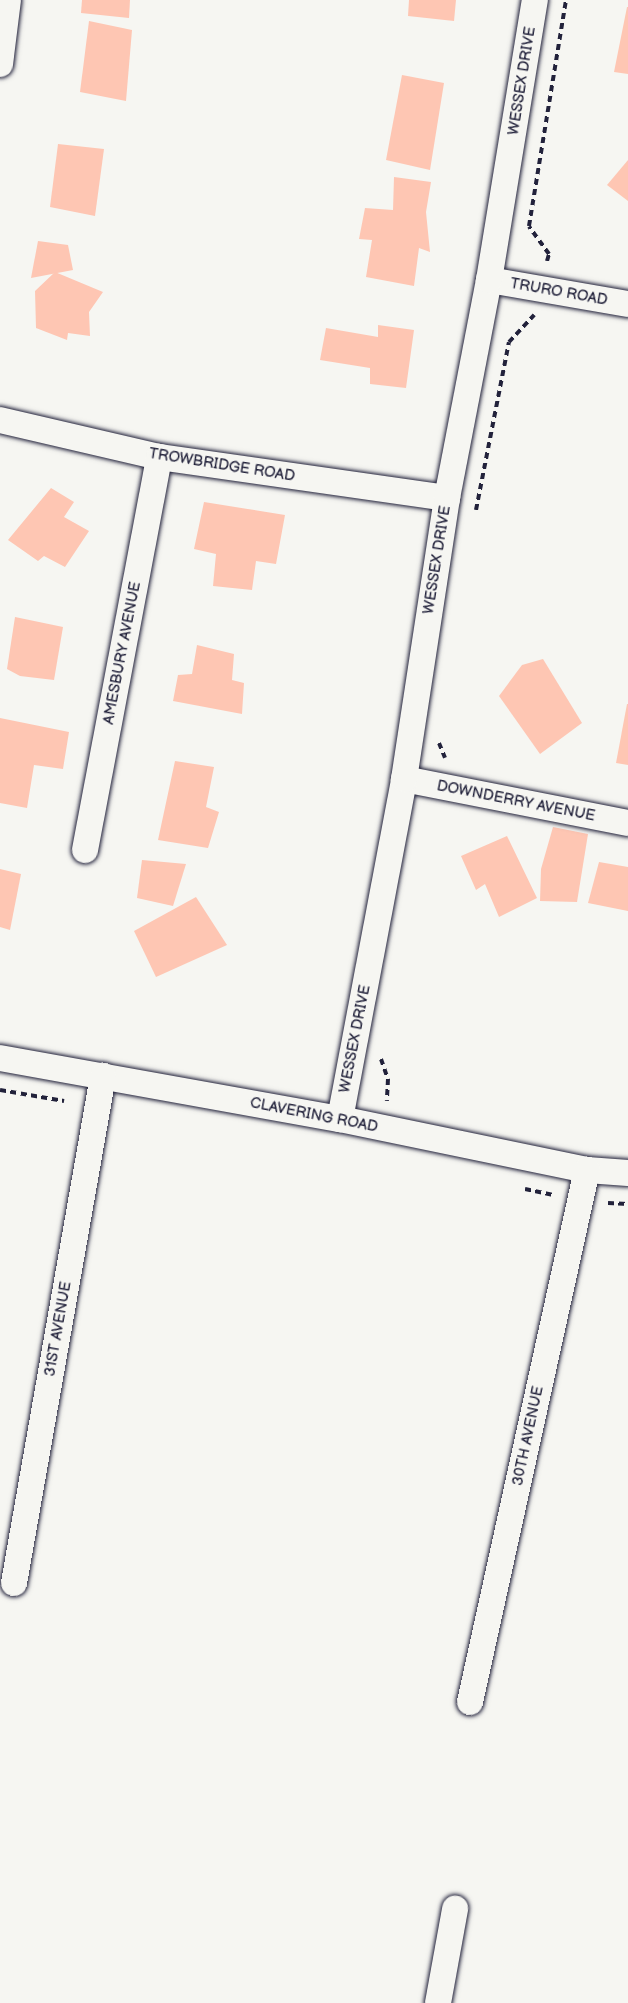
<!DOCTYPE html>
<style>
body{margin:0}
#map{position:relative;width:628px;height:2003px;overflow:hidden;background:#f6f6f2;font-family:"Balsamiq Sans",sans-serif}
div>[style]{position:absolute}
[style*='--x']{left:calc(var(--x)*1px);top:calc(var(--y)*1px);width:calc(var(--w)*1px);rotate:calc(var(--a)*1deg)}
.building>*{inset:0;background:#fec6b3}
.path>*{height:4px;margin-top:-2px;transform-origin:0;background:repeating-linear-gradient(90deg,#22223b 0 6px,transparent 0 10.5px)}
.roads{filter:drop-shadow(0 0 2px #22223b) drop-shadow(0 0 2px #22223b)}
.street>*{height:26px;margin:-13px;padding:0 13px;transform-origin:13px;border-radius:13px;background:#f6f6f2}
span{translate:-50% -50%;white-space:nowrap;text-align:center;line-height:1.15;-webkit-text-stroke:4.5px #f6f6f2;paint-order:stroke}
.street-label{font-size:15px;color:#22223b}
</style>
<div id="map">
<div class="building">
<div style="clip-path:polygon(82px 0,130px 0,129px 18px,81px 13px)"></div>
<div style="clip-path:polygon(409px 0,456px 0,454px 21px,408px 16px)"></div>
<div style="clip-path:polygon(627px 7px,628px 7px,628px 74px,614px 72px)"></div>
<div style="clip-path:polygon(89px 21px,132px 30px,126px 101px,80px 92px)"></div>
<div style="clip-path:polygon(402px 75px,444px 83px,430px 170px,386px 160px)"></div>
<div style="clip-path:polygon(58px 144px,104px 149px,95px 216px,50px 207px)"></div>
<div style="clip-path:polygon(628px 160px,628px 201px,607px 185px)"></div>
<div style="clip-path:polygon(394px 177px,431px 182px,426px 212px,430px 252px,419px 248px,414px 286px,366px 277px,372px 240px,359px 239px,365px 208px,393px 210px)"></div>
<div style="clip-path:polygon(38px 241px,68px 245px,73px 270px,31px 278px)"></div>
<div style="clip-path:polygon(55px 272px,103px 292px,89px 312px,90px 336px,68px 333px,67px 340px,36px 328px,35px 291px)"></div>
<div style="clip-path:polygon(378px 325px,414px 330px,406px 388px,370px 384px,370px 368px,320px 360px,326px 328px,378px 337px)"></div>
<div style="clip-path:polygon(51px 488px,74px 502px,64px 517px,89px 531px,65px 567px,44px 556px,38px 561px,8px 540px)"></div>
<div style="clip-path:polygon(204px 502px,285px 515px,276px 564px,256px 561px,252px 590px,213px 586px,216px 554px,194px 549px)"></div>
<div style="clip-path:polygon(15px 617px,63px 627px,54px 680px,20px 676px,7px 669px)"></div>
<div style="clip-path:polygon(197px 645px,234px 654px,232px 680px,244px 683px,242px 714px,173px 701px,178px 675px,192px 674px)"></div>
<div style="clip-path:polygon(543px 659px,582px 723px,540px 754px,499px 696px,522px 665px)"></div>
<div style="clip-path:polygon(627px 704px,628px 704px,628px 765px,616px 763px)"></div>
<div style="clip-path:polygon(0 718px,69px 732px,63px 769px,34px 765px,27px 808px,0 803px)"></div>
<div style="clip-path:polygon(175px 761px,214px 767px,206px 807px,219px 812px,208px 848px,158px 840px)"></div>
<div style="clip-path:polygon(553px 827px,588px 834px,577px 902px,540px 901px,541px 869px)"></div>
<div style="clip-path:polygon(507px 836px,537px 898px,499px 917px,485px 884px,476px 890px,461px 856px)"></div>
<div style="clip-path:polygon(142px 860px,186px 864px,173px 906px,137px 898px)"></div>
<div style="clip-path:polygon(599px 862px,628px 867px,628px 911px,588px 903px)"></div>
<div style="clip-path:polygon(0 869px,21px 874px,10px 930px,0 927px)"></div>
<div style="clip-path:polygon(196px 897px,227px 945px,156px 977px,134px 931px)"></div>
</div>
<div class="path">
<div style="--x:547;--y:261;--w:7;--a:-74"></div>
<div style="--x:549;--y:254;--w:34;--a:-126"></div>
<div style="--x:529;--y:226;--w:229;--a:-80.7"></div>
<div style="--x:476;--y:510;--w:171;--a:-78.9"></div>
<div style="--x:509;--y:342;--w:37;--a:-47"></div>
<div style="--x:439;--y:743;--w:16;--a:68"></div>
<div style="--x:381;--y:1059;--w:21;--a:71"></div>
<div style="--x:388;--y:1079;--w:22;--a:93"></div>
<div style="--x:0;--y:1090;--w:65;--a:9.8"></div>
<div style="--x:525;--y:1189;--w:29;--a:12"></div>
<div style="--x:608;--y:1203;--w:20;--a:3"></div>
</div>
<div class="roads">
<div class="street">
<div style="--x:0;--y:64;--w:64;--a:-82.9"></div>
<div style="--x:489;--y:280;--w:141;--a:9.8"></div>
<div style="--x:0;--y:420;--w:163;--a:13.1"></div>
<div style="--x:159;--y:457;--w:291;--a:8.1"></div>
<div style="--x:404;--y:779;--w:228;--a:11.1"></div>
<div style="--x:85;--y:850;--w:400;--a:-79.3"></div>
<div style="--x:0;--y:1058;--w:345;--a:10.2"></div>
<div style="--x:340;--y:1119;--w:252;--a:11.7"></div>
<div style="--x:587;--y:1170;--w:41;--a:4.2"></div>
<div style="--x:340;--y:1119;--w:346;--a:-79.3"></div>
<div style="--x:404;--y:779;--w:284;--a:-81.3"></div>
<div style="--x:447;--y:498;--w:222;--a:-79.1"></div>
<div style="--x:489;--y:280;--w:284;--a:-80.7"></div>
<div style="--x:14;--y:1583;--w:515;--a:-80.04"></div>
<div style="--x:470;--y:1702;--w:545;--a:-77.6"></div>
<div style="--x:438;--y:2003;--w:96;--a:-79.7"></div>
</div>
</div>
<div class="street-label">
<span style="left:522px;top:81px;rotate:-81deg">WESSEX DRIVE</span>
<span style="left:559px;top:292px;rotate:10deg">TRURO ROAD</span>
<span style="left:222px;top:465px;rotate:9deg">TROWBRIDGE ROAD</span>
<span style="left:437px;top:560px;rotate:-81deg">WESSEX DRIVE</span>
<span style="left:122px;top:653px;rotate:-79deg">AMESBURY AVENUE</span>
<span style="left:516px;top:801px;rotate:11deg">DOWNDERRY AVENUE</span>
<span style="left:355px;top:1039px;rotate:-79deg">WESSEX DRIVE</span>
<span style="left:314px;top:1115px;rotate:11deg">CLAVERING ROAD</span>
<span style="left:58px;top:1329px;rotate:-80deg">31ST AVENUE</span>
<span style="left:528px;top:1436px;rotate:-78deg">30TH AVENUE</span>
</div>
</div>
